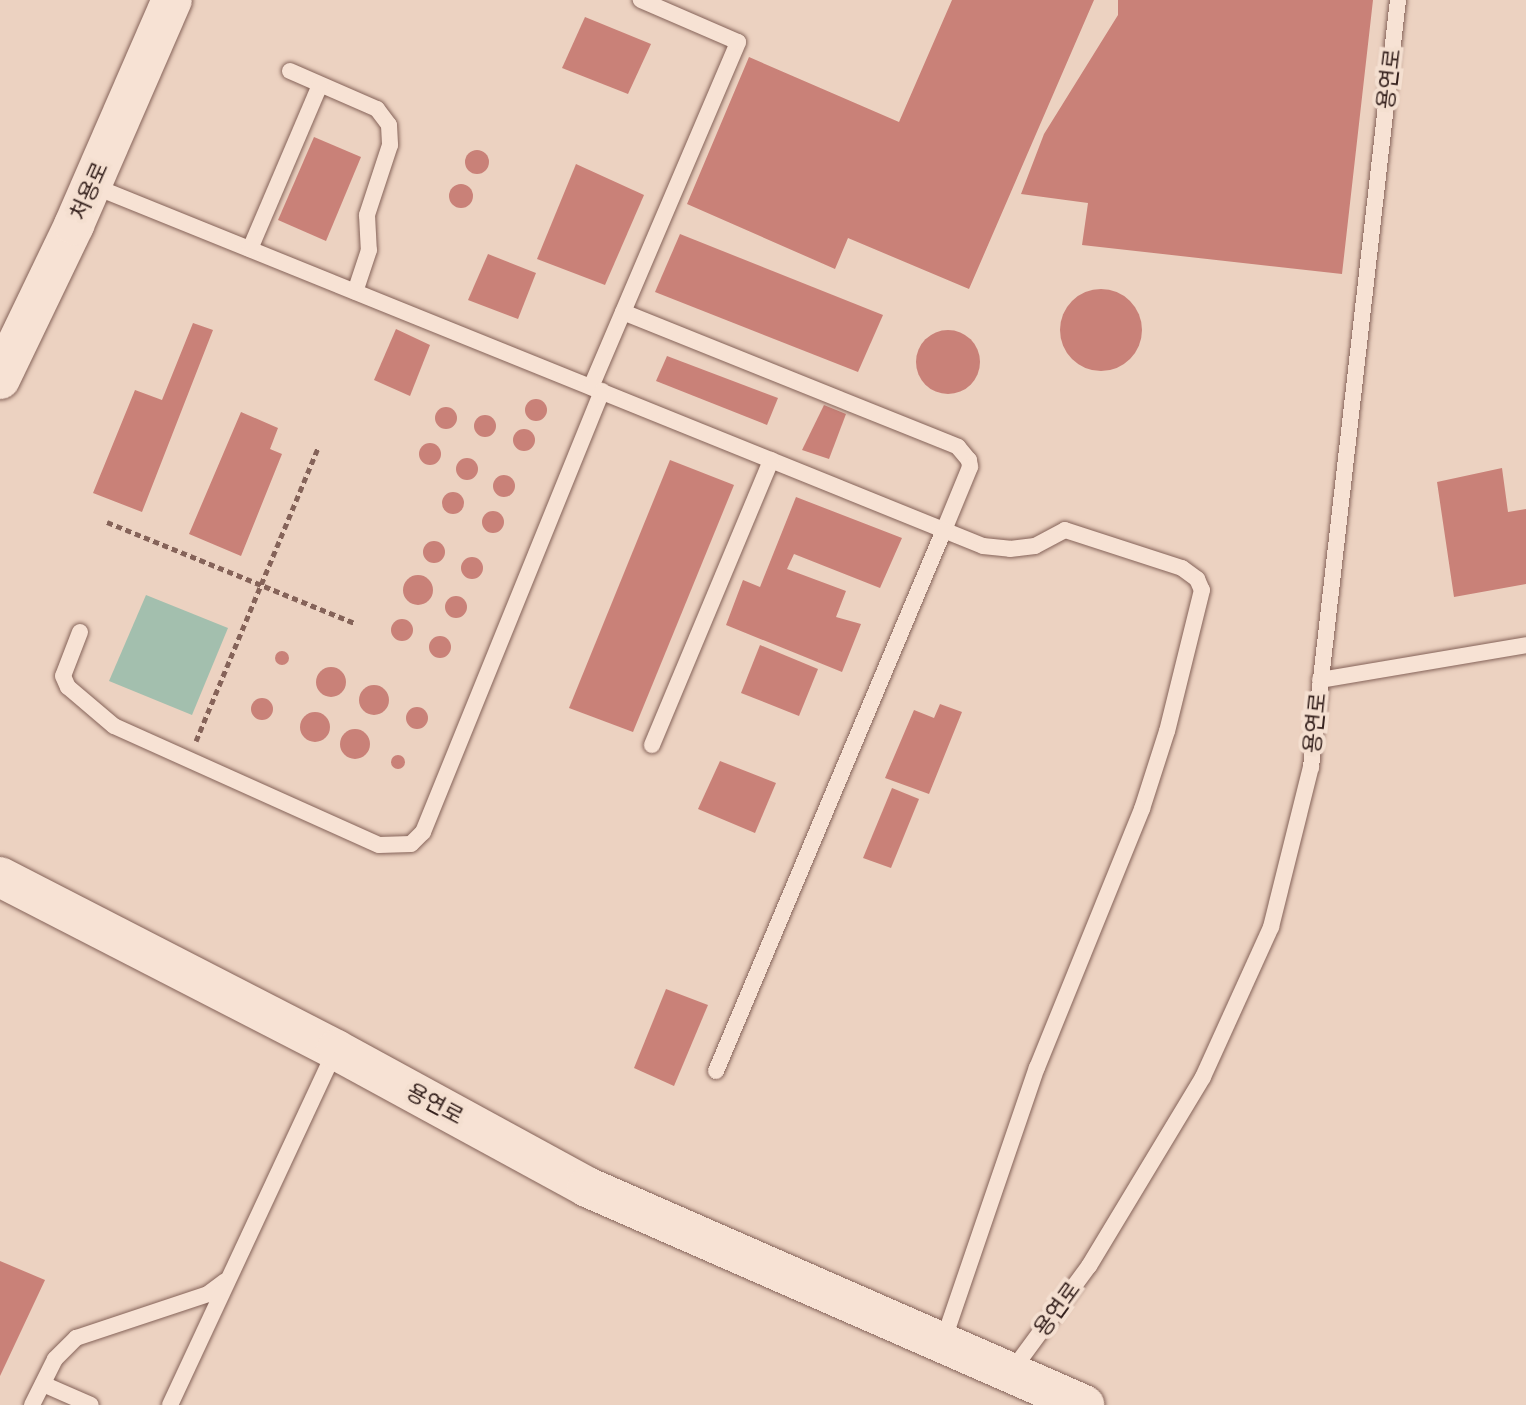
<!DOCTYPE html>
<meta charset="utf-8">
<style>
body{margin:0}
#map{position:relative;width:1526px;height:1405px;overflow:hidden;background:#ecd2c1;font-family:"Times New Roman","Noto Sans KR",serif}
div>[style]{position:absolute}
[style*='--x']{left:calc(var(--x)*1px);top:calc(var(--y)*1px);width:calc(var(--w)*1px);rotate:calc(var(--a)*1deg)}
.water>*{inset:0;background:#a3bfae}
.building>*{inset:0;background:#c98178}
.round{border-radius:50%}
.path>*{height:5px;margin-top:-2.5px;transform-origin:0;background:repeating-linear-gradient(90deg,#856359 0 6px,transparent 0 10px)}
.roads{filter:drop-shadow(0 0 2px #856359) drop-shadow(0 0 2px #856359)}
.service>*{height:16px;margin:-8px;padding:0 8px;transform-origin:8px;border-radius:8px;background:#f7e2d4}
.tertiary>*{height:40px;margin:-20px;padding:0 20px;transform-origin:20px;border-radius:20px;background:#f7e2d4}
span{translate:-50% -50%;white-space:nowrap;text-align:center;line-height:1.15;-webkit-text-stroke:8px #f4dfd0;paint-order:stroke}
.street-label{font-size:22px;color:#35211d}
</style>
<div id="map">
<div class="water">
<div style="clip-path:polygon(146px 595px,228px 628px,192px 715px,109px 681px)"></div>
</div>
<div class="building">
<div style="clip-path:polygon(952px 0,1094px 0,969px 289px,848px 238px,835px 269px,687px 204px,749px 57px,899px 122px)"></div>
<div style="clip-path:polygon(1118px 0,1373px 0,1342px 274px,1082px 245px,1088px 203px,1021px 194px,1044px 134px,1118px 15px)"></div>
<div style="clip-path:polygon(585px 17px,651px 44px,628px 94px,562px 68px)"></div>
<div style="clip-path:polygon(314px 137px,361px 157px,326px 241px,278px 220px)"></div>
<div class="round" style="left:465px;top:150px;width:24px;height:24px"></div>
<div style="clip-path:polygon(576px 164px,644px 195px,605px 285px,537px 259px)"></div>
<div class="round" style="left:449px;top:184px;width:24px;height:24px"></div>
<div style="clip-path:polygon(680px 234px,883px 315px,858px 372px,655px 292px)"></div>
<div style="clip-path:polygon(488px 254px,536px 273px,518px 319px,468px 300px)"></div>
<div class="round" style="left:1060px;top:289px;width:82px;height:82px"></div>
<div style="clip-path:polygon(193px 323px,213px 330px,142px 512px,93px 493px,135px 390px,162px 400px)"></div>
<div style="clip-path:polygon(396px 329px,430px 345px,410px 396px,374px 380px)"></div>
<div class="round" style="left:916px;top:330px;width:64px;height:64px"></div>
<div style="clip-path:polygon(667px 356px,778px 398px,767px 425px,656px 381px)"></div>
<div class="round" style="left:525px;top:399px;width:22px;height:22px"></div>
<div style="clip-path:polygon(824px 405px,846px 414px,829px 459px,802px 450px)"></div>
<div class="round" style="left:435px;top:407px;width:22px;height:22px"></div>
<div style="clip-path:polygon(241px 412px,278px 428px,270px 449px,282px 454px,241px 556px,189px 534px)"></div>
<div class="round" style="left:474px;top:415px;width:22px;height:22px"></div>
<div class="round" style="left:513px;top:429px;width:22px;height:22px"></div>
<div class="round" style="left:419px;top:443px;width:22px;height:22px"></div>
<div class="round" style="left:456px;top:458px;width:22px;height:22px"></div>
<div style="clip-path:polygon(670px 460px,734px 485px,633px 732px,569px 708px)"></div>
<div style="clip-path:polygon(1502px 468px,1508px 512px,1526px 509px,1526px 584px,1454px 597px,1437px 482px)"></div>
<div class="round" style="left:493px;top:475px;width:22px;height:22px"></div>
<div class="round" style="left:442px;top:492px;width:22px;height:22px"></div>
<div style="clip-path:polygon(796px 497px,902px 538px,880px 588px,794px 554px,787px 569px,846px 591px,836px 617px,861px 624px,842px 672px,726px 625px,743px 580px,760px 587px)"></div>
<div class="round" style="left:482px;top:511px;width:22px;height:22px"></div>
<div class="round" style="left:423px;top:541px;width:22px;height:22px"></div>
<div class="round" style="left:461px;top:557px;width:22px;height:22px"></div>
<div class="round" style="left:403px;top:575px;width:30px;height:30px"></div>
<div class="round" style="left:445px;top:596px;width:22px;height:22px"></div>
<div class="round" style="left:391px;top:619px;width:22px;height:22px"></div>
<div class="round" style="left:429px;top:636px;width:22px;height:22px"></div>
<div style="clip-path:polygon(760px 645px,818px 669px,799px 716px,741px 693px)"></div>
<div class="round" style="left:275px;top:651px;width:14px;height:14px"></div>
<div class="round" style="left:316px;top:667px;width:30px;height:30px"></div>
<div class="round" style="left:359px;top:685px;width:30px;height:30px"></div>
<div class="round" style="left:251px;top:698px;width:22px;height:22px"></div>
<div style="clip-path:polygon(940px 704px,962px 712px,929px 794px,885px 778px,914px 710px,934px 718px)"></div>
<div class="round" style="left:406px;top:707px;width:22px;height:22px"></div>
<div class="round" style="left:300px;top:712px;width:30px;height:30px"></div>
<div class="round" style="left:340px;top:729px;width:30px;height:30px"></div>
<div class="round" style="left:391px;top:755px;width:14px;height:14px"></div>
<div style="clip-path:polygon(720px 761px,776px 783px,755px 833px,698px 809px)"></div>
<div style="clip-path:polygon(892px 788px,919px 799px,891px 868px,863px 858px)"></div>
<div style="clip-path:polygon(666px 989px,708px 1005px,674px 1086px,634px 1068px)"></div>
<div style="clip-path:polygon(0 1261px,45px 1280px,0 1376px)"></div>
</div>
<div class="path">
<div style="--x:107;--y:522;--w:267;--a:22.2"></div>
<div style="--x:196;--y:741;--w:317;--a:-67.4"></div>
</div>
<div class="roads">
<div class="service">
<div style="--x:290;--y:71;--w:95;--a:23.6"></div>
<div style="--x:377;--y:109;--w:20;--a:53"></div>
<div style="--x:389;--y:125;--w:20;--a:87"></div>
<div style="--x:390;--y:145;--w:74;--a:108.2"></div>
<div style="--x:367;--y:215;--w:35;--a:87"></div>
<div style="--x:369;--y:250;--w:44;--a:108.4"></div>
<div style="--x:91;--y:185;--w:962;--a:22.03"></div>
<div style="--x:983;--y:546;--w:27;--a:6"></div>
<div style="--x:1010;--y:549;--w:25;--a:-7"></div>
<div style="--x:1035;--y:546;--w:34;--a:-28"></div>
<div style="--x:1065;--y:530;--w:123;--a:18"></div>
<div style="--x:1182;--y:568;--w:19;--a:36"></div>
<div style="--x:1197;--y:579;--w:12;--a:66"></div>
<div style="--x:1202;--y:590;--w:145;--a:103.9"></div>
<div style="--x:1167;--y:731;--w:82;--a:107.8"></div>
<div style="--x:1142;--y:809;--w:279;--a:112.1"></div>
<div style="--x:1037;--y:1067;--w:291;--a:108.9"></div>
<div style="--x:250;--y:249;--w:178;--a:-66.9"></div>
<div style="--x:623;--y:312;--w:361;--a:21.9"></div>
<div style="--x:958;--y:447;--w:17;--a:50"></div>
<div style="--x:969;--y:460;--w:7;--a:82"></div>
<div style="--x:970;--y:467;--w:68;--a:112.4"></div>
<div style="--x:944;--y:530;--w:587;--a:112.85"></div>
<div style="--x:591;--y:387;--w:375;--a:-66.9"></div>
<div style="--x:738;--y:42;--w:106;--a:-156.6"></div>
<div style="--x:80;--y:632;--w:47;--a:111.1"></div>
<div style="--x:63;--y:676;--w:12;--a:66"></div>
<div style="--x:68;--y:687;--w:60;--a:40.3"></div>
<div style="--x:114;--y:726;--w:290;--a:24.2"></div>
<div style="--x:379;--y:845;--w:32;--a:-2"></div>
<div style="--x:411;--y:844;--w:17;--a:-45"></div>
<div style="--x:423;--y:832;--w:476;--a:-67.9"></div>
<div style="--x:1320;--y:680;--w:209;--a:-9.6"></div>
<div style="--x:652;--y:745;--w:309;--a:-67.3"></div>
<div style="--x:1011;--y:1372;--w:132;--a:-53.7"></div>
<div style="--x:1089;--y:1266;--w:221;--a:-58.9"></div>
<div style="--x:1203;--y:1077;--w:165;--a:-65.6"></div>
<div style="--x:1271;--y:927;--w:165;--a:-76"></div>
<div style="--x:1311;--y:767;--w:772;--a:-83.53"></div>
<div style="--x:43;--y:1384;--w:52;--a:23.6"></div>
<div style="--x:32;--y:1405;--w:51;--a:-63.4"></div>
<div style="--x:55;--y:1359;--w:30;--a:-45"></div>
<div style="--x:76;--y:1338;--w:139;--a:-18.4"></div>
<div style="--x:208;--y:1294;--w:21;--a:-37"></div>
<div style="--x:170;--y:1405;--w:391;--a:-65"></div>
</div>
<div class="tertiary">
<div style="--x:0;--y:379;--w:171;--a:-64.3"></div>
<div style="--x:74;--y:225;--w:245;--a:-66.5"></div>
<div style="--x:0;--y:877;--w:378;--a:27.2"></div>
<div style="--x:336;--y:1050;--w:286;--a:28.6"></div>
<div style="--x:587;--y:1187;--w:543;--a:23.68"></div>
</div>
</div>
<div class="street-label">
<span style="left:1389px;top:79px;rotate:-83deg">용연로</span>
<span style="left:89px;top:191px;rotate:-66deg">처용로</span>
<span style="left:1315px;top:723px;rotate:-84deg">용연로</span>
<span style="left:435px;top:1104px;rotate:28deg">용연로</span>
<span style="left:1057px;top:1309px;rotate:-54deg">용연로</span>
</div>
</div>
